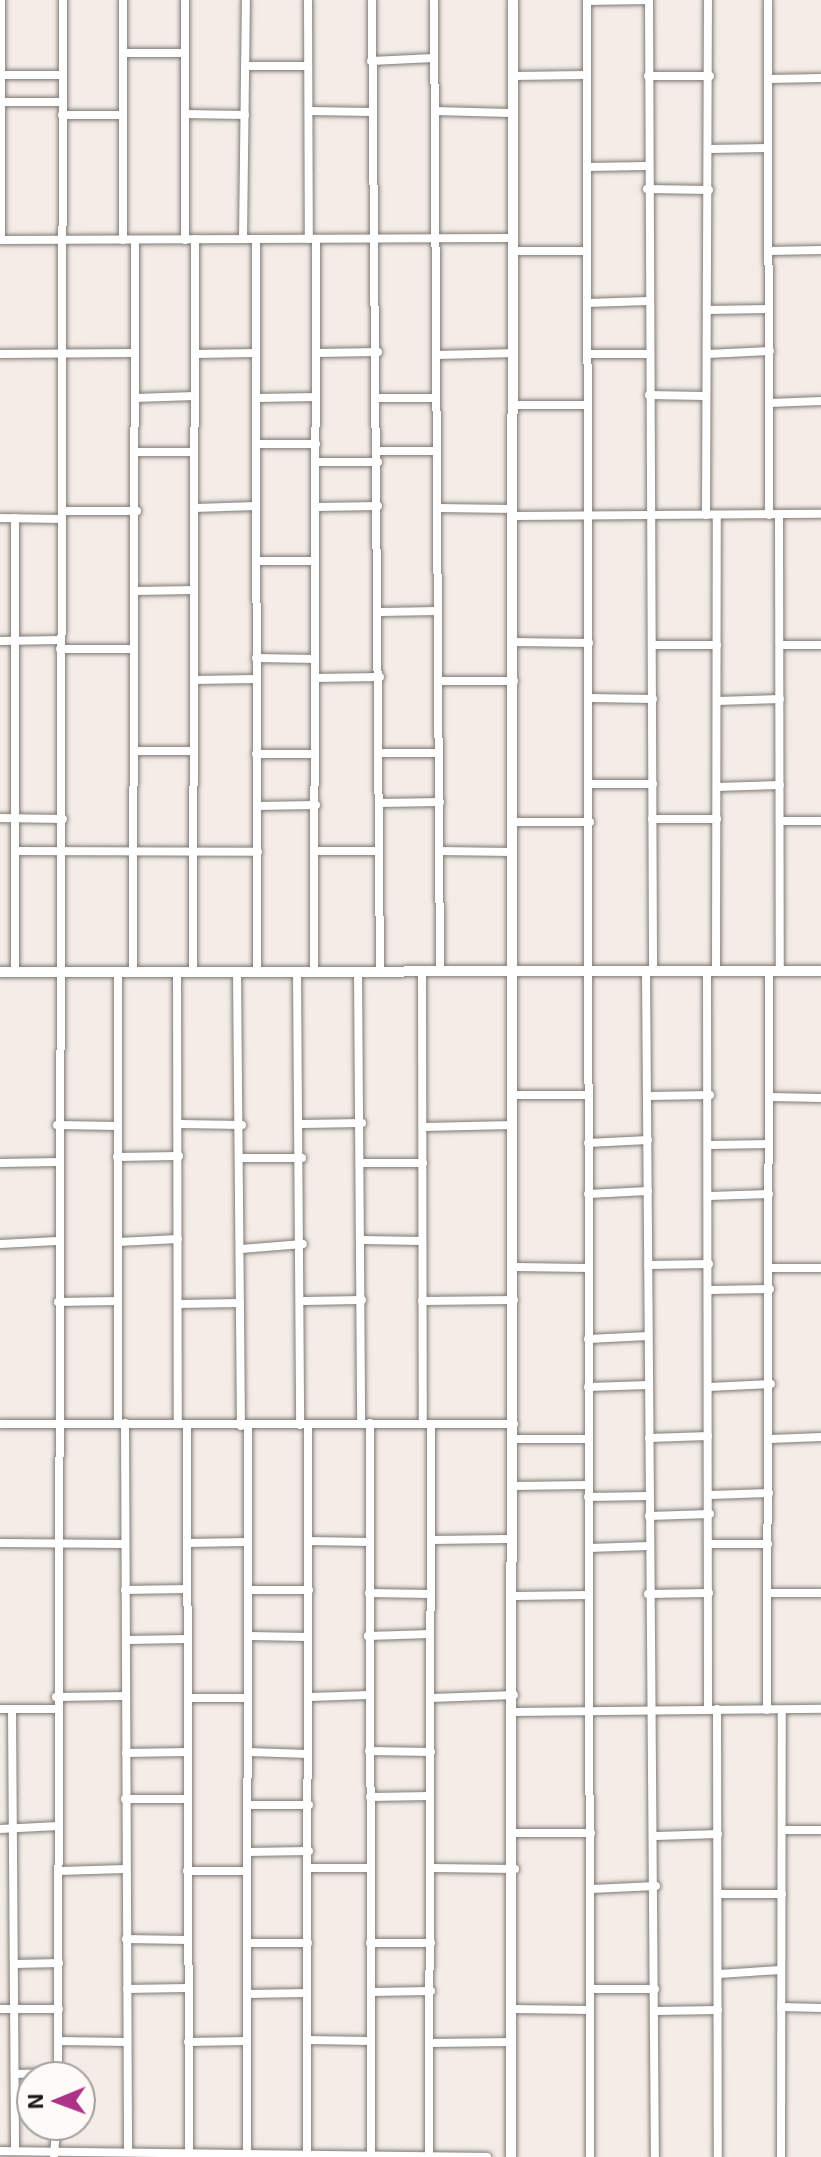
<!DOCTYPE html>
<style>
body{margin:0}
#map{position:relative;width:821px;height:2157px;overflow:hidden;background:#f3ece7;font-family:"Exo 2",sans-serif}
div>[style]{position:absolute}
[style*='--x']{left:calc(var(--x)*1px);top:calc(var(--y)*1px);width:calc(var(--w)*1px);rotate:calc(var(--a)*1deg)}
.roads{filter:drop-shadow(0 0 2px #7f7974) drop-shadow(0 0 2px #7f7974)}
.minor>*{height:8px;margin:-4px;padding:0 4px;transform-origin:4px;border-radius:4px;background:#fff}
.tertiary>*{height:10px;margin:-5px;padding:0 5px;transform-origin:5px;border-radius:5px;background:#fff}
span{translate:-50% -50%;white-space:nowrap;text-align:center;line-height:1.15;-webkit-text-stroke:7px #fefaf7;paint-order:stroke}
.north{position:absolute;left:16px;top:2061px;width:80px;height:80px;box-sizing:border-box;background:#fefaf7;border:2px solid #a3a09d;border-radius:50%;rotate:269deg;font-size:22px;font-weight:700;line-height:32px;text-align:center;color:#1b1917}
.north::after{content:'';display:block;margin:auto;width:28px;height:36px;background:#ab3287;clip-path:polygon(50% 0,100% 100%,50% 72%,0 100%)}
</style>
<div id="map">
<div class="roads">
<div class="minor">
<div style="--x:185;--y:0;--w:240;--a:90"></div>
<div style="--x:308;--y:0;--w:239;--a:89.8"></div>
<div style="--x:372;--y:0;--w:972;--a:89.53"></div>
<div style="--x:434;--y:0;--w:972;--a:89.65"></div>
<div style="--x:587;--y:0;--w:2157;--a:89.92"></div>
<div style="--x:649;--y:0;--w:971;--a:89.76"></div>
<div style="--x:768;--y:0;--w:515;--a:89.89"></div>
<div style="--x:587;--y:1;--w:62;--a:-0.9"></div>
<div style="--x:123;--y:53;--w:62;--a:0"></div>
<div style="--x:371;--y:61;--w:63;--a:-2.7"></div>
<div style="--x:245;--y:66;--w:63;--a:0"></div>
<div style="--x:1;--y:75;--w:61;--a:0"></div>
<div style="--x:513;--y:76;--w:73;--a:-0.8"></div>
<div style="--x:648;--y:76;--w:62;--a:0"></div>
<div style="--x:769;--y:79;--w:52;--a:-1.1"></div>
<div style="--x:1;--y:102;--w:61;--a:0"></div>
<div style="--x:309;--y:111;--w:62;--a:0.9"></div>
<div style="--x:435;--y:111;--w:78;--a:1.5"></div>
<div style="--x:185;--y:114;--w:60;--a:1"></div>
<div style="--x:62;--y:115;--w:61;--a:0"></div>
<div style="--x:709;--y:149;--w:59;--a:-1"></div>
<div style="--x:587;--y:167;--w:60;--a:-1"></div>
<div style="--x:647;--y:189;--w:62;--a:0.9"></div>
<div style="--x:243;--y:239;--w:239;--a:-89.3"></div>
<div style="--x:256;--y:239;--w:733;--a:89.92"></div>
<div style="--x:0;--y:240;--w:513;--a:-0.22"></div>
<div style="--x:1;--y:240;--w:240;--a:-90"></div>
<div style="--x:123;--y:240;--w:240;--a:-90"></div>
<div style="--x:513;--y:251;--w:73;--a:0"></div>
<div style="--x:769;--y:251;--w:52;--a:-1.1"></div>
<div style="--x:587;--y:303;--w:62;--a:-1.8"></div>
<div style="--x:707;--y:310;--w:62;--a:-0.9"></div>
<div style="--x:316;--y:353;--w:62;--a:-0.9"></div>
<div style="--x:0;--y:354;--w:135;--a:-0.4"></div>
<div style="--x:195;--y:354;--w:61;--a:-0.9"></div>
<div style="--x:587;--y:354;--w:61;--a:0"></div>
<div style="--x:707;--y:354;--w:63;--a:-2.7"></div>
<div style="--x:436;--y:355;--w:77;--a:-1.5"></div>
<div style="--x:649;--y:395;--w:56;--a:1"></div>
<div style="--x:135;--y:398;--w:60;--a:-1.9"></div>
<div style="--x:257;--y:398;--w:59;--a:-1"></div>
<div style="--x:378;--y:398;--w:58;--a:0"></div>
<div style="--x:769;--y:403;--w:52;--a:-2.2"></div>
<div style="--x:514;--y:405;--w:73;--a:0"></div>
<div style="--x:256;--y:444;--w:60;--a:0"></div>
<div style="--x:378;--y:451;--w:59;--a:0"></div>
<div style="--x:136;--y:452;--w:58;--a:0"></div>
<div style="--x:316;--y:462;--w:62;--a:0"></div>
<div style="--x:317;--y:507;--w:61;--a:-0.9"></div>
<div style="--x:195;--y:508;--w:61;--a:-1.9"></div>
<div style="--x:438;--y:508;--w:75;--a:0.8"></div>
<div style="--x:62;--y:511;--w:75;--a:0"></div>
<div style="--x:706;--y:515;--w:515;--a:-89.78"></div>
<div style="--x:779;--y:515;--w:456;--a:89.9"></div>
<div style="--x:513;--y:516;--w:308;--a:-0.4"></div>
<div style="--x:0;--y:518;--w:62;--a:0.9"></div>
<div style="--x:15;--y:518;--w:454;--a:90"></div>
<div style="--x:256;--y:561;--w:59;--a:0"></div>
<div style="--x:136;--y:591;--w:58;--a:-1"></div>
<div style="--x:380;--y:612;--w:58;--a:-1"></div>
<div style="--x:0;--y:641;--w:60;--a:-1"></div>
<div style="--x:513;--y:642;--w:76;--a:0.8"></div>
<div style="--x:652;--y:645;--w:65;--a:0"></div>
<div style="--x:780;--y:645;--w:41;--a:0"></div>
<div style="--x:60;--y:649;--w:73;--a:0"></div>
<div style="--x:256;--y:658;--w:59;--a:1"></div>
<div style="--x:315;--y:678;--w:65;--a:-0.9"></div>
<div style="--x:194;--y:680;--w:62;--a:-0.9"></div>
<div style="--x:439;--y:681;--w:75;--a:0"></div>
<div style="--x:590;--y:698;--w:63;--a:0.9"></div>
<div style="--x:717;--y:701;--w:63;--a:-1.8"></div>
<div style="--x:134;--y:751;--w:60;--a:0"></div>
<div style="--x:378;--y:753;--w:61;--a:0"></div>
<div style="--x:256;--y:754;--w:59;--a:0"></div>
<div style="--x:590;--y:784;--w:63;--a:0"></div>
<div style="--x:717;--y:787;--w:63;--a:-1.8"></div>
<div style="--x:379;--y:803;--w:61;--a:-0.9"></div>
<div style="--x:257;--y:806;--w:59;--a:-1"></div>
<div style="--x:0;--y:818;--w:63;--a:0.9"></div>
<div style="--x:652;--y:819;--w:65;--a:0"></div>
<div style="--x:780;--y:821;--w:41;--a:0"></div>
<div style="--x:512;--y:822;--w:78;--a:0"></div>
<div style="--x:17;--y:851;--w:241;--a:0.2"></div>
<div style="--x:316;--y:851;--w:63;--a:0"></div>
<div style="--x:440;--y:851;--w:72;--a:0.8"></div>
<div style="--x:358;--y:971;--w:453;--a:89.6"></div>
<div style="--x:422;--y:971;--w:453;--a:89.9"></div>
<div style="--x:646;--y:971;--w:1186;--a:89.57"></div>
<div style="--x:707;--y:971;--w:738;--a:89.92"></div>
<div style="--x:716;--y:971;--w:456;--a:-89.9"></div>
<div style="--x:118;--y:972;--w:451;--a:90"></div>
<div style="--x:133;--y:972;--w:732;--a:-89.84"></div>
<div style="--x:177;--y:972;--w:452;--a:89.9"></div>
<div style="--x:193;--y:972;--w:733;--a:-89.84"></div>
<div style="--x:237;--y:972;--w:454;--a:89.5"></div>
<div style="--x:297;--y:972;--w:453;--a:89.6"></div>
<div style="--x:314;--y:972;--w:733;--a:-89.84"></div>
<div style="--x:513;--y:1095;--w:75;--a:0"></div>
<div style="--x:649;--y:1096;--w:61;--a:-0.9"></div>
<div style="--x:770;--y:1097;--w:51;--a:1.1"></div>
<div style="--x:179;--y:1124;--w:63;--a:0.9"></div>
<div style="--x:302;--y:1124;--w:60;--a:-1"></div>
<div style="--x:57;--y:1125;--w:60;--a:1"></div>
<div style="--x:423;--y:1127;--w:90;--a:-1.3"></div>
<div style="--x:588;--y:1143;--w:60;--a:-2.9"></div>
<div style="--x:710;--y:1145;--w:59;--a:-1"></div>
<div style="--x:117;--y:1157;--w:62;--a:-0.9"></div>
<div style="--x:241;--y:1158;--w:61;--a:0"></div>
<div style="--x:0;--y:1163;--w:58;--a:-1"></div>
<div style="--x:363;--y:1163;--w:60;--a:0"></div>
<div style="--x:588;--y:1194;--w:60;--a:-2.9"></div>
<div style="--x:709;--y:1196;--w:60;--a:-1.9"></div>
<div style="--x:363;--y:1240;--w:59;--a:1"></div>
<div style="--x:118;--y:1242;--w:60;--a:-2.9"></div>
<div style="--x:0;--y:1244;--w:57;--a:-3"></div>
<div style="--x:241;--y:1249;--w:62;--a:-4.6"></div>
<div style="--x:648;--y:1265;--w:61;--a:-0.9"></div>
<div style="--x:515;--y:1267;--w:73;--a:0.8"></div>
<div style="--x:770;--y:1268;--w:51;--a:0"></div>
<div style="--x:709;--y:1290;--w:61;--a:-0.9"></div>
<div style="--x:304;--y:1301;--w:58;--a:-1"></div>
<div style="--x:422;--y:1301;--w:92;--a:-0.6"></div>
<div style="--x:58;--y:1302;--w:59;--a:-1"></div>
<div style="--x:179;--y:1304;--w:61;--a:-0.9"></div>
<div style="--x:588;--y:1339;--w:60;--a:-2.9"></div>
<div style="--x:588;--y:1387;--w:61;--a:-1.9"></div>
<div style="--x:709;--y:1387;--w:62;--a:-2.8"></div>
<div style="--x:125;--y:1423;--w:728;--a:89.76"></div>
<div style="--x:370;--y:1423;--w:730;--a:89.92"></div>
<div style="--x:0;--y:1424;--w:514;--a:0"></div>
<div style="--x:187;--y:1424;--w:727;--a:89.84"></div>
<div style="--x:649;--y:1438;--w:59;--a:-1.9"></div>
<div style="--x:515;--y:1439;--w:74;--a:0"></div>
<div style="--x:770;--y:1439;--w:51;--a:-2.2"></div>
<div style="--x:514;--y:1486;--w:74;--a:-0.8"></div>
<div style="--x:710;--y:1495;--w:59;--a:-1.9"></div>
<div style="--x:588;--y:1497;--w:61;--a:-0.9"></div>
<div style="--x:649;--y:1516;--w:61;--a:-1.9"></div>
<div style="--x:431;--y:1540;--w:82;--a:-0.7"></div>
<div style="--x:309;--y:1541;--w:60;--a:1"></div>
<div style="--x:0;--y:1543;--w:125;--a:0.5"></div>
<div style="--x:187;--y:1543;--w:60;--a:-1"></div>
<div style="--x:710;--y:1544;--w:58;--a:0"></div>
<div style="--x:589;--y:1548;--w:59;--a:-1.9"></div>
<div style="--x:125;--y:1590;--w:62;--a:-0.9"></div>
<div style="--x:248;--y:1590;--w:61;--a:0"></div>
<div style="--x:369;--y:1593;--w:61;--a:0.9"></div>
<div style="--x:770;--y:1593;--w:51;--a:0"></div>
<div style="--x:648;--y:1594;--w:61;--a:-0.9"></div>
<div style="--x:514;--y:1596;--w:75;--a:-0.8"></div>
<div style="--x:249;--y:1636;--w:59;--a:1"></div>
<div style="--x:368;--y:1636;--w:62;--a:-1.8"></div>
<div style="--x:127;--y:1640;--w:60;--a:-1"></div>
<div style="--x:56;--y:1697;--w:70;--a:-0.8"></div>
<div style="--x:310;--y:1697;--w:58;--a:-2"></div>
<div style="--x:188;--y:1698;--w:60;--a:0"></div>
<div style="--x:431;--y:1698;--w:83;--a:-2.1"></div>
<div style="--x:0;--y:1709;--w:57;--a:0"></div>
<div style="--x:717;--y:1709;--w:448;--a:89.9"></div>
<div style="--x:12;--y:1710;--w:441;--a:89.6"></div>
<div style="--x:767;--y:1710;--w:739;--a:-89.84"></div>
<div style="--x:515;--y:1712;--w:306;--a:-0.6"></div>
<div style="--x:369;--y:1751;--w:62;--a:0.9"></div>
<div style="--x:249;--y:1752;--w:59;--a:1.9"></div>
<div style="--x:126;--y:1753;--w:61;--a:-0.9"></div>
<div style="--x:370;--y:1797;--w:60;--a:-1"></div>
<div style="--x:125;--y:1799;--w:61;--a:0"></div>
<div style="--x:248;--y:1805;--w:61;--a:0"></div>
<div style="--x:0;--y:1829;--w:58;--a:-3"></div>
<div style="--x:783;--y:1830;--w:38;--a:0"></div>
<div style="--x:515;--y:1833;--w:76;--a:0"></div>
<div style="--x:656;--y:1836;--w:62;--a:-1.8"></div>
<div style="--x:247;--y:1852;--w:62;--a:-0.9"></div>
<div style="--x:309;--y:1868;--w:61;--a:0"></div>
<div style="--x:432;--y:1868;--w:83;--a:0.7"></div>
<div style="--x:59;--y:1871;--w:66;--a:-1.7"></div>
<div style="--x:187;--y:1871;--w:59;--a:0"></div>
<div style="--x:591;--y:1889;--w:65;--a:-2.6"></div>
<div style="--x:719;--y:1894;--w:63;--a:0"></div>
<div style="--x:126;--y:1939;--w:62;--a:0.9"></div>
<div style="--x:247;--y:1943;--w:61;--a:0"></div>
<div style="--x:370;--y:1943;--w:61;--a:0"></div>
<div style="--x:15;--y:1964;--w:44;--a:-1.3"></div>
<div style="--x:719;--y:1974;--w:62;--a:-3.7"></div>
<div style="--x:127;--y:1989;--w:60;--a:-1"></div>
<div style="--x:591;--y:1989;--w:64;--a:0"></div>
<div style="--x:371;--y:1992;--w:60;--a:-1"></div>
<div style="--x:247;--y:1994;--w:60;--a:-1"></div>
<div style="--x:781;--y:2007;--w:40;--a:1.4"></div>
<div style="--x:0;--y:2009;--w:59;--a:0"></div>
<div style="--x:512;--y:2009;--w:78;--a:0.7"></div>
<div style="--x:655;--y:2011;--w:63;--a:-0.9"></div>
<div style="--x:307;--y:2040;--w:63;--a:0.9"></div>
<div style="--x:59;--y:2041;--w:68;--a:0.8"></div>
<div style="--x:188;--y:2042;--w:58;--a:-1"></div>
<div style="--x:431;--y:2043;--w:81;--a:-0.7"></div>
<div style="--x:16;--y:2074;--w:42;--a:-1.4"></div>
<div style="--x:58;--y:2077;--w:2077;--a:-89.86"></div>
<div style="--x:0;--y:2151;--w:487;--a:0.7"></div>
<div style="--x:247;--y:2151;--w:726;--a:-89.92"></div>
<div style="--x:307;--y:2152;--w:727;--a:-89.92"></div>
<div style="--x:429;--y:2156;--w:732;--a:-89.84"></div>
<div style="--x:54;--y:2157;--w:32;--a:-86"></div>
<div style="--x:781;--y:2157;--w:447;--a:-89.9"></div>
</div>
<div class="tertiary">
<div style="--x:0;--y:972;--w:821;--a:-0.07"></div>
<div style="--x:511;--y:2157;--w:2157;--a:-89.95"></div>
</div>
</div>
<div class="north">N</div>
</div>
